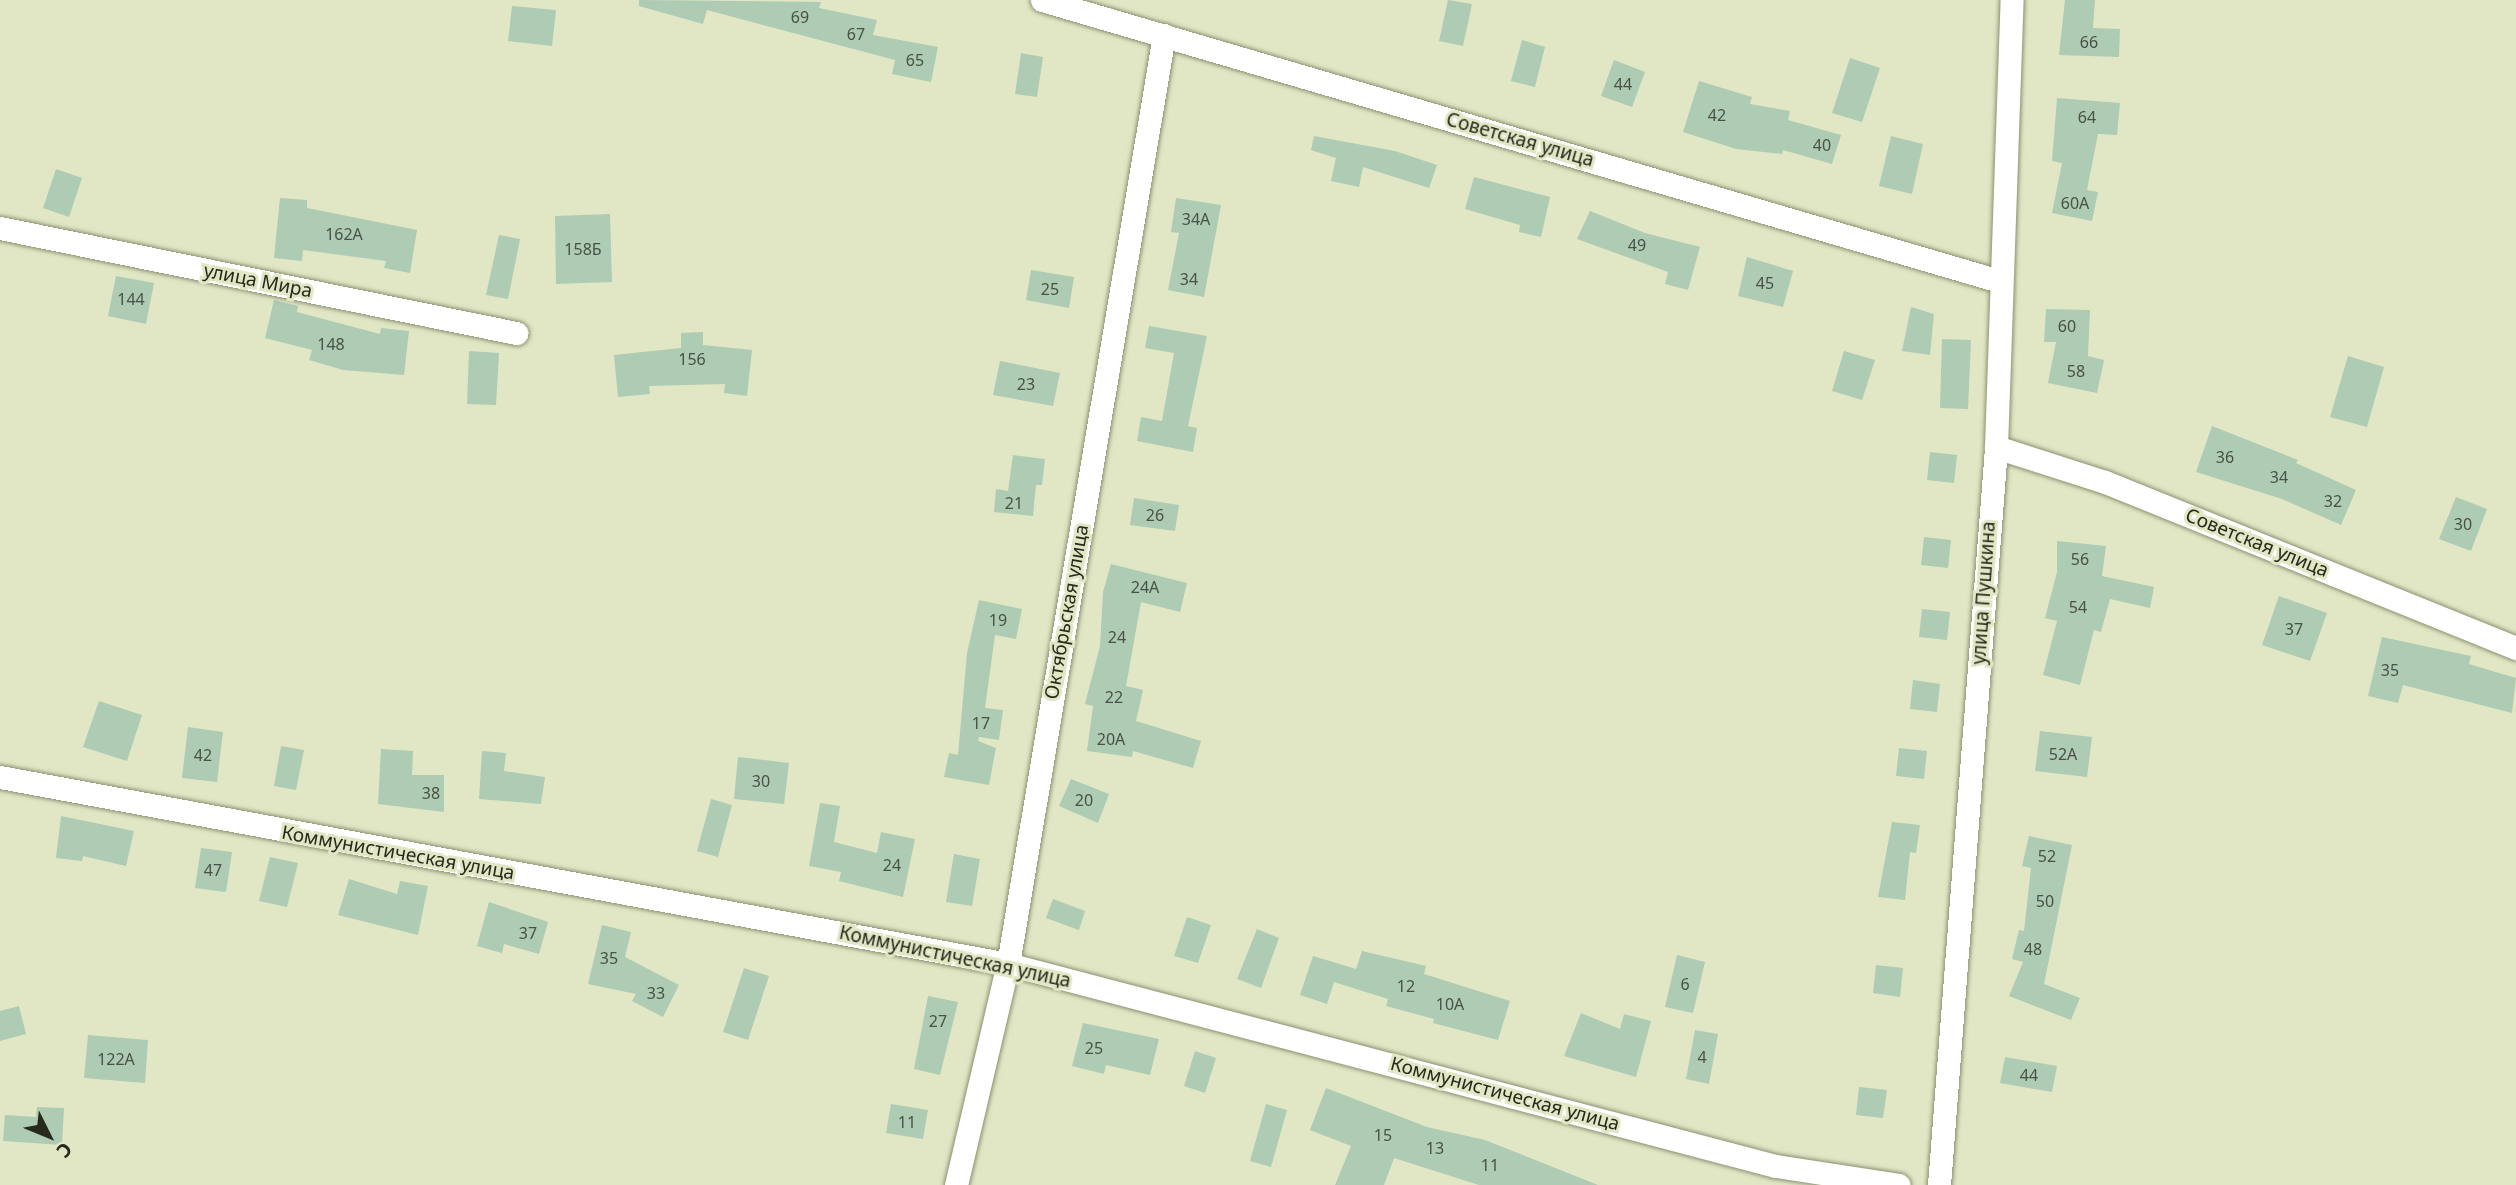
<!DOCTYPE html>
<meta charset="utf-8">
<style>
body{margin:0}
#map{position:relative;width:2516px;height:1185px;overflow:hidden;background:#e1e7c5;font-family:"Noto Sans",sans-serif}
div>[style]{position:absolute}
[style*='--x']{left:calc(var(--x)*1px);top:calc(var(--y)*1px);width:calc(var(--w)*1px);rotate:calc(var(--a)*1deg)}
.building>*{inset:0;background:#aecbb3}
.roads{filter:drop-shadow(0 0 2px #8b9171) drop-shadow(0 0 2px #8b9171)}
.minor>*{height:23px;margin:-11.5px;padding:0 11.5px;transform-origin:11.5px;border-radius:11.5px;background:#fff}
span{translate:-50% -50%;white-space:nowrap;text-align:center;line-height:1.15;-webkit-text-stroke:6px #e1e7c5;paint-order:stroke}
.number-label{font-size:16px;color:#495242}
.number-label span{-webkit-text-stroke-width:0}
.street-label{font-size:19px;color:#27291c}
.north{position:absolute;left:14px;top:1101px;width:70px;height:70px;-webkit-text-stroke:5px #e1e7c5;paint-order:stroke;rotate:133deg;font-size:19px;font-weight:700;line-height:28px;text-align:center;color:#27291c}
.north::after{content:'';display:block;margin:auto;width:24px;height:32px;background:#27291c;clip-path:polygon(50% 0,100% 100%,50% 72%,0 100%)}
</style>
<div id="map">
<div class="building">
<div style="clip-path:polygon(639px 0,821px 2px,819px 8px,877px 20px,873px 35px,938px 47px,931px 82px,892px 74px,895px 60px,707px 10px,703px 24px,639px 6px)"></div>
<div style="clip-path:polygon(1448px 0,1472px 4px,1463px 46px,1439px 41px)"></div>
<div style="clip-path:polygon(2065px 0,2095px 0,2093px 28px,2120px 29px,2119px 57px,2059px 55px)"></div>
<div style="clip-path:polygon(512px 6px,556px 10px,552px 46px,508px 41px)"></div>
<div style="clip-path:polygon(1522px 40px,1545px 47px,1535px 87px,1511px 81px)"></div>
<div style="clip-path:polygon(1021px 53px,1043px 57px,1037px 97px,1015px 94px)"></div>
<div style="clip-path:polygon(1850px 58px,1880px 68px,1862px 122px,1832px 113px)"></div>
<div style="clip-path:polygon(1614px 60px,1645px 72px,1632px 107px,1601px 96px)"></div>
<div style="clip-path:polygon(1699px 81px,1752px 97px,1750px 104px,1790px 111px,1788px 120px,1841px 135px,1832px 164px,1783px 150px,1782px 154px,1736px 149px,1683px 132px)"></div>
<div style="clip-path:polygon(2057px 98px,2120px 103px,2117px 135px,2098px 134px,2087px 190px,2098px 192px,2092px 221px,2052px 213px,2062px 163px,2052px 161px)"></div>
<div style="clip-path:polygon(1314px 136px,1395px 151px,1437px 165px,1429px 188px,1363px 167px,1359px 187px,1331px 181px,1336px 158px,1311px 150px)"></div>
<div style="clip-path:polygon(1891px 136px,1923px 144px,1912px 194px,1879px 186px)"></div>
<div style="clip-path:polygon(56px 169px,82px 178px,69px 217px,43px 208px)"></div>
<div style="clip-path:polygon(1474px 177px,1550px 197px,1541px 237px,1519px 232px,1520px 225px,1465px 209px)"></div>
<div style="clip-path:polygon(280px 198px,307px 200px,307px 208px,417px 230px,410px 273px,384px 268px,386px 261px,303px 250px,302px 261px,274px 258px)"></div>
<div style="clip-path:polygon(1176px 198px,1221px 205px,1204px 297px,1168px 290px,1179px 233px,1171px 232px)"></div>
<div style="clip-path:polygon(1590px 211px,1645px 233px,1700px 247px,1688px 290px,1665px 284px,1668px 272px,1577px 239px)"></div>
<div style="clip-path:polygon(610px 214px,612px 282px,556px 284px,555px 216px)"></div>
<div style="clip-path:polygon(499px 235px,520px 239px,508px 299px,486px 295px)"></div>
<div style="clip-path:polygon(1747px 257px,1793px 271px,1783px 307px,1738px 296px)"></div>
<div style="clip-path:polygon(1031px 270px,1074px 277px,1069px 308px,1026px 300px)"></div>
<div style="clip-path:polygon(116px 276px,154px 283px,146px 324px,108px 316px)"></div>
<div style="clip-path:polygon(274px 300px,298px 306px,297px 312px,380px 334px,381px 328px,409px 331px,404px 375px,343px 370px,309px 360px,312px 350px,265px 338px)"></div>
<div style="clip-path:polygon(1911px 307px,1934px 314px,1930px 355px,1902px 351px)"></div>
<div style="clip-path:polygon(2046px 309px,2090px 310px,2088px 356px,2104px 360px,2097px 393px,2048px 383px,2056px 342px,2044px 342px)"></div>
<div style="clip-path:polygon(1149px 326px,1207px 336px,1188px 426px,1197px 428px,1193px 452px,1137px 441px,1141px 417px,1162px 421px,1174px 353px,1145px 348px)"></div>
<div style="clip-path:polygon(703px 332px,703px 345px,752px 350px,747px 396px,724px 393px,725px 384px,649px 386px,650px 394px,618px 397px,614px 355px,681px 348px,681px 333px)"></div>
<div style="clip-path:polygon(1942px 339px,1971px 340px,1968px 409px,1940px 408px)"></div>
<div style="clip-path:polygon(469px 351px,499px 353px,496px 405px,467px 404px)"></div>
<div style="clip-path:polygon(1844px 351px,1875px 360px,1862px 400px,1832px 391px)"></div>
<div style="clip-path:polygon(2348px 356px,2384px 367px,2367px 427px,2330px 417px)"></div>
<div style="clip-path:polygon(1000px 361px,1060px 373px,1053px 406px,993px 395px)"></div>
<div style="clip-path:polygon(2212px 426px,2298px 460px,2296px 463px,2356px 490px,2341px 525px,2282px 499px,2196px 472px)"></div>
<div style="clip-path:polygon(1930px 452px,1957px 455px,1954px 483px,1927px 480px)"></div>
<div style="clip-path:polygon(1013px 455px,1045px 459px,1042px 485px,1036px 485px,1033px 516px,994px 512px,996px 489px,1008px 491px)"></div>
<div style="clip-path:polygon(2456px 497px,2487px 509px,2471px 551px,2439px 539px)"></div>
<div style="clip-path:polygon(1134px 498px,1179px 505px,1175px 531px,1130px 525px)"></div>
<div style="clip-path:polygon(1924px 537px,1951px 540px,1948px 568px,1921px 565px)"></div>
<div style="clip-path:polygon(2057px 541px,2106px 546px,2102px 576px,2154px 587px,2150px 608px,2110px 599px,2101px 632px,2094px 630px,2080px 685px,2043px 675px,2057px 621px,2045px 618px,2057px 572px)"></div>
<div style="clip-path:polygon(1111px 564px,1187px 583px,1180px 612px,1141px 602px,1126px 686px,1143px 690px,1136px 721px,1201px 741px,1193px 768px,1133px 751px,1132px 757px,1087px 751px,1093px 706px,1085px 704px,1100px 646px,1103px 592px)"></div>
<div style="clip-path:polygon(2279px 596px,2327px 613px,2310px 661px,2262px 645px)"></div>
<div style="clip-path:polygon(979px 600px,1022px 609px,1016px 639px,995px 635px,985px 708px,1003px 710px,999px 740px,979px 737px,978px 741px,996px 748px,989px 785px,944px 777px,949px 753px,958px 755px,967px 653px)"></div>
<div style="clip-path:polygon(1922px 609px,1950px 612px,1947px 640px,1919px 637px)"></div>
<div style="clip-path:polygon(2382px 637px,2471px 656px,2469px 664px,2516px 678px,2512px 713px,2403px 685px,2398px 703px,2368px 696px)"></div>
<div style="clip-path:polygon(1913px 680px,1940px 684px,1937px 712px,1910px 709px)"></div>
<div style="clip-path:polygon(99px 701px,142px 715px,127px 761px,83px 747px)"></div>
<div style="clip-path:polygon(188px 727px,223px 732px,217px 782px,182px 778px)"></div>
<div style="clip-path:polygon(2040px 731px,2092px 737px,2087px 777px,2035px 771px)"></div>
<div style="clip-path:polygon(281px 746px,304px 750px,296px 790px,274px 786px)"></div>
<div style="clip-path:polygon(1899px 748px,1927px 751px,1924px 779px,1896px 776px)"></div>
<div style="clip-path:polygon(381px 749px,413px 751px,412px 775px,444px 775px,444px 812px,378px 804px)"></div>
<div style="clip-path:polygon(482px 751px,506px 753px,504px 771px,545px 777px,541px 804px,479px 799px)"></div>
<div style="clip-path:polygon(738px 757px,789px 763px,784px 804px,734px 799px)"></div>
<div style="clip-path:polygon(1071px 779px,1109px 794px,1098px 823px,1059px 806px)"></div>
<div style="clip-path:polygon(711px 799px,732px 805px,718px 857px,697px 851px)"></div>
<div style="clip-path:polygon(820px 803px,840px 806px,834px 842px,877px 853px,881px 832px,915px 839px,903px 897px,839px 881px,841px 872px,809px 866px)"></div>
<div style="clip-path:polygon(61px 816px,134px 831px,126px 866px,83px 856px,82px 861px,56px 858px)"></div>
<div style="clip-path:polygon(1892px 822px,1920px 825px,1916px 853px,1910px 852px,1905px 900px,1878px 897px)"></div>
<div style="clip-path:polygon(2029px 836px,2072px 845px,2044px 984px,2080px 998px,2071px 1020px,2009px 996px,2023px 962px,2012px 959px,2019px 930px,2024px 931px,2031px 868px,2022px 866px)"></div>
<div style="clip-path:polygon(201px 848px,232px 852px,226px 892px,195px 888px)"></div>
<div style="clip-path:polygon(954px 854px,980px 859px,972px 906px,946px 902px)"></div>
<div style="clip-path:polygon(270px 857px,298px 863px,287px 907px,259px 901px)"></div>
<div style="clip-path:polygon(349px 879px,397px 894px,400px 881px,428px 886px,418px 935px,338px 915px)"></div>
<div style="clip-path:polygon(1053px 899px,1085px 911px,1079px 930px,1046px 918px)"></div>
<div style="clip-path:polygon(489px 902px,548px 922px,539px 954px,504px 944px,502px 953px,477px 946px)"></div>
<div style="clip-path:polygon(1187px 917px,1211px 925px,1198px 963px,1174px 956px)"></div>
<div style="clip-path:polygon(602px 925px,631px 932px,625px 957px,679px 985px,663px 1017px,632px 1001px,636px 994px,588px 984px)"></div>
<div style="clip-path:polygon(1257px 929px,1279px 938px,1261px 988px,1237px 979px)"></div>
<div style="clip-path:polygon(1362px 951px,1426px 966px,1424px 974px,1510px 1001px,1498px 1040px,1433px 1023px,1434px 1019px,1386px 1006px,1388px 999px,1334px 982px,1327px 1004px,1300px 995px,1313px 956px,1356px 969px)"></div>
<div style="clip-path:polygon(1677px 955px,1705px 962px,1693px 1013px,1665px 1007px)"></div>
<div style="clip-path:polygon(1876px 965px,1903px 968px,1900px 997px,1873px 993px)"></div>
<div style="clip-path:polygon(744px 968px,769px 976px,748px 1040px,723px 1032px)"></div>
<div style="clip-path:polygon(928px 996px,958px 1002px,940px 1075px,914px 1069px)"></div>
<div style="clip-path:polygon(19px 1006px,26px 1034px,0 1041px,0 1011px)"></div>
<div style="clip-path:polygon(1581px 1013px,1620px 1029px,1624px 1014px,1651px 1021px,1636px 1077px,1564px 1056px)"></div>
<div style="clip-path:polygon(1083px 1023px,1159px 1039px,1150px 1075px,1106px 1065px,1104px 1074px,1072px 1066px)"></div>
<div style="clip-path:polygon(1695px 1030px,1718px 1034px,1709px 1084px,1686px 1079px)"></div>
<div style="clip-path:polygon(88px 1035px,148px 1040px,145px 1083px,84px 1078px)"></div>
<div style="clip-path:polygon(1195px 1051px,1216px 1058px,1205px 1093px,1184px 1086px)"></div>
<div style="clip-path:polygon(2005px 1057px,2057px 1066px,2052px 1092px,2000px 1083px)"></div>
<div style="clip-path:polygon(1859px 1087px,1887px 1090px,1883px 1118px,1856px 1115px)"></div>
<div style="clip-path:polygon(1326px 1088px,1427px 1127px,1485px 1140px,1598px 1185px,1479px 1185px,1394px 1158px,1384px 1185px,1335px 1185px,1351px 1146px,1310px 1130px)"></div>
<div style="clip-path:polygon(891px 1104px,928px 1110px,923px 1139px,886px 1133px)"></div>
<div style="clip-path:polygon(1266px 1104px,1287px 1110px,1271px 1167px,1250px 1161px)"></div>
<div style="clip-path:polygon(37px 1107px,64px 1108px,62px 1145px,3px 1141px,5px 1115px,36px 1117px)"></div>
</div>
<div class="roads">
<div class="minor">
<div style="--x:1042;--y:0;--w:997;--a:16.36"></div>
<div style="--x:0;--y:228;--w:527;--a:11.5"></div>
<div style="--x:1996;--y:447;--w:114;--a:17.8"></div>
<div style="--x:2105;--y:482;--w:443;--a:22"></div>
<div style="--x:0;--y:777;--w:1025;--a:10.51"></div>
<div style="--x:1008;--y:964;--w:794;--a:14.74"></div>
<div style="--x:1776;--y:1166;--w:124;--a:8.8"></div>
<div style="--x:956;--y:1185;--w:227;--a:-76.8"></div>
<div style="--x:1008;--y:964;--w:942;--a:-80.47"></div>
<div style="--x:1939;--y:1185;--w:740;--a:-85.58"></div>
<div style="--x:1996;--y:447;--w:447;--a:-88"></div>
</div>
</div>
<div class="number-label">
<span style="left:800px;top:17px">69</span>
<span style="left:856px;top:34px">67</span>
<span style="left:2089px;top:42px">66</span>
<span style="left:915px;top:60px">65</span>
<span style="left:1623px;top:84px">44</span>
<span style="left:1717px;top:115px">42</span>
<span style="left:2087px;top:117px">64</span>
<span style="left:1822px;top:145px">40</span>
<span style="left:2075px;top:203px">60А</span>
<span style="left:1196px;top:219px">34А</span>
<span style="left:344px;top:234px">162А</span>
<span style="left:1637px;top:245px">49</span>
<span style="left:583px;top:249px">158Б</span>
<span style="left:1189px;top:279px">34</span>
<span style="left:1765px;top:283px">45</span>
<span style="left:1050px;top:289px">25</span>
<span style="left:131px;top:299px">144</span>
<span style="left:2067px;top:326px">60</span>
<span style="left:331px;top:344px">148</span>
<span style="left:692px;top:359px">156</span>
<span style="left:2076px;top:371px">58</span>
<span style="left:1026px;top:384px">23</span>
<span style="left:2225px;top:457px">36</span>
<span style="left:2279px;top:477px">34</span>
<span style="left:2333px;top:501px">32</span>
<span style="left:1014px;top:503px">21</span>
<span style="left:1155px;top:515px">26</span>
<span style="left:2463px;top:524px">30</span>
<span style="left:2080px;top:559px">56</span>
<span style="left:1145px;top:587px">24А</span>
<span style="left:2078px;top:607px">54</span>
<span style="left:998px;top:620px">19</span>
<span style="left:2294px;top:629px">37</span>
<span style="left:1117px;top:637px">24</span>
<span style="left:2390px;top:670px">35</span>
<span style="left:1114px;top:697px">22</span>
<span style="left:981px;top:723px">17</span>
<span style="left:1111px;top:739px">20А</span>
<span style="left:2063px;top:754px">52А</span>
<span style="left:203px;top:755px">42</span>
<span style="left:761px;top:781px">30</span>
<span style="left:431px;top:793px">38</span>
<span style="left:1084px;top:800px">20</span>
<span style="left:2047px;top:856px">52</span>
<span style="left:892px;top:865px">24</span>
<span style="left:213px;top:870px">47</span>
<span style="left:2045px;top:901px">50</span>
<span style="left:528px;top:933px">37</span>
<span style="left:2033px;top:949px">48</span>
<span style="left:609px;top:958px">35</span>
<span style="left:1685px;top:984px">6</span>
<span style="left:1406px;top:986px">12</span>
<span style="left:656px;top:993px">33</span>
<span style="left:1450px;top:1004px">10А</span>
<span style="left:938px;top:1021px">27</span>
<span style="left:1094px;top:1048px">25</span>
<span style="left:1702px;top:1057px">4</span>
<span style="left:116px;top:1059px">122А</span>
<span style="left:2029px;top:1075px">44</span>
<span style="left:907px;top:1122px">11</span>
<span style="left:1383px;top:1135px">15</span>
<span style="left:1435px;top:1148px">13</span>
<span style="left:1490px;top:1165px">11</span>
</div>
<div class="street-label">
<span style="left:1520px;top:140px;rotate:16deg">Советская улица</span>
<span style="left:258px;top:281px;rotate:11deg">улица Мира</span>
<span style="left:2257px;top:543px;rotate:22deg">Советская улица</span>
<span style="left:1984px;top:593px;rotate:-86deg">улица Пушкина</span>
<span style="left:1067px;top:612px;rotate:-80deg">Октябрьская улица</span>
<span style="left:398px;top:853px;rotate:10deg">Коммунистическая улица</span>
<span style="left:955px;top:957px;rotate:12deg">Коммунистическая улица</span>
<span style="left:1505px;top:1094px;rotate:15deg">Коммунистическая улица</span>
</div>
<div class="north">С</div>
</div>
